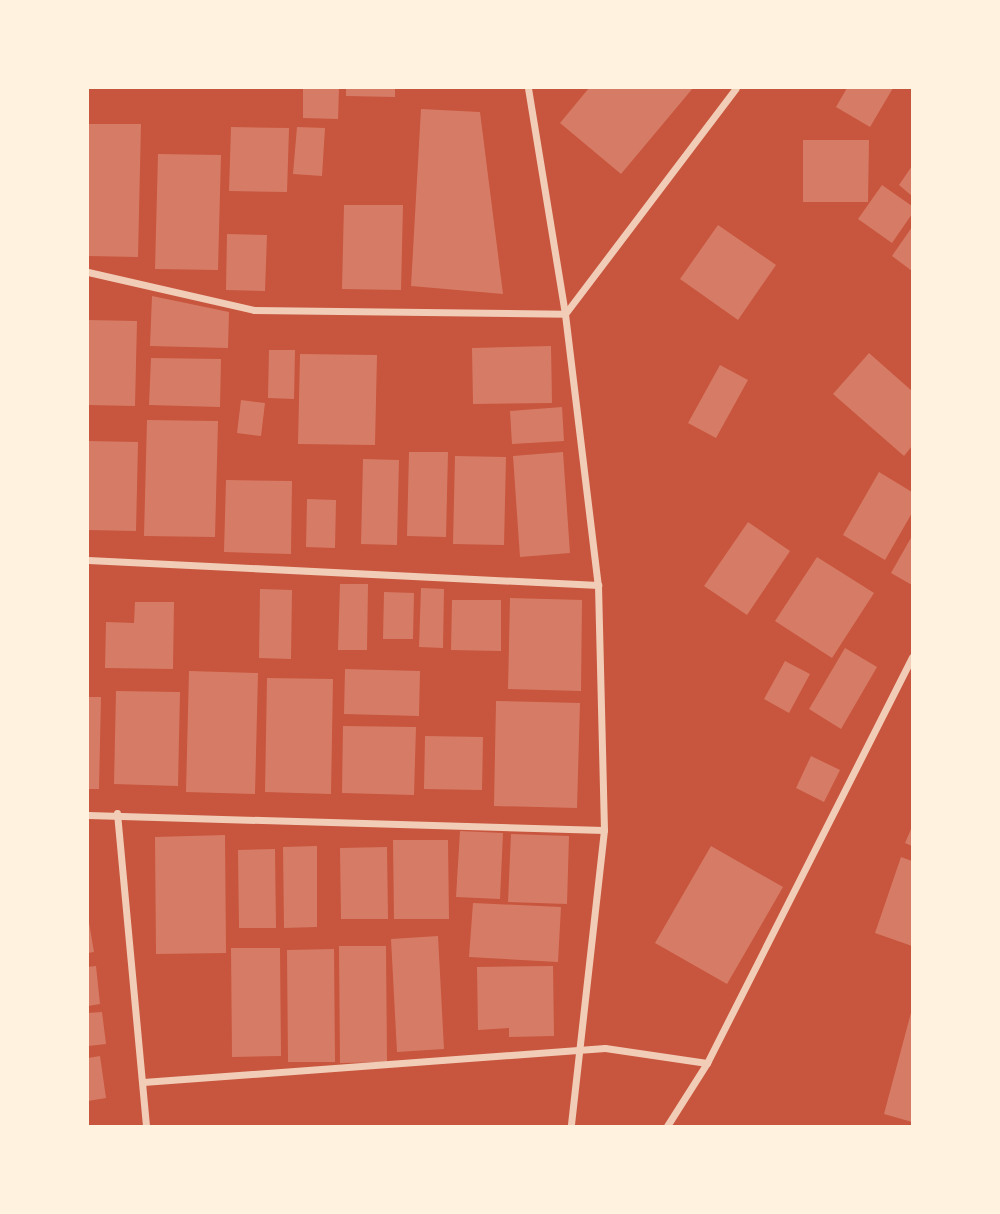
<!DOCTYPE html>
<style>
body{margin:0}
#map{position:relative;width:1000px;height:1214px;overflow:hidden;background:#c8553d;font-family:Mulish,sans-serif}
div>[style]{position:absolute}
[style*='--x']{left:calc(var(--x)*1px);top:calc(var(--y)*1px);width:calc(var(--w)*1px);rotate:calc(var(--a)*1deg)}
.building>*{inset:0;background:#d67c66}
.minor>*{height:7px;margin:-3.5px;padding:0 3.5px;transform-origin:3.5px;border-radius:3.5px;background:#f1ccb7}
span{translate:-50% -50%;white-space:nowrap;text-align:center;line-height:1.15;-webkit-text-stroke:7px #fff3e0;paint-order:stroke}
.frame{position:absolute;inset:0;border:89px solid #fff3e0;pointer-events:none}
</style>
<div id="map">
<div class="building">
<div style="clip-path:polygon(303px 88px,339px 88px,338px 119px,303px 118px)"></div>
<div style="clip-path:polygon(346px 88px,395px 88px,395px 97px,346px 96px)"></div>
<div style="clip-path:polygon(589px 88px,693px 88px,621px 174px,560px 123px)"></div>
<div style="clip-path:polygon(847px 88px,893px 88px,870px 127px,836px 107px)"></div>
<div style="clip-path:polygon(421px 109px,480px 112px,503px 294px,411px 286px)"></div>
<div style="clip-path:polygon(88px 124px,141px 124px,138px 257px,88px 256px)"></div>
<div style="clip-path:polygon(231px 127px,289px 128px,287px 192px,229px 191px)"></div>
<div style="clip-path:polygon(297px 127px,325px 128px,322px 176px,293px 174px)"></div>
<div style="clip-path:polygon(803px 140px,869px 140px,868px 202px,803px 202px)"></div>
<div style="clip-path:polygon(158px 154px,221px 155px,218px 270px,155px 269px)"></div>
<div style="clip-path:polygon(912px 166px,912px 196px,899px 185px)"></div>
<div style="clip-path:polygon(882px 185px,912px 206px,912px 214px,892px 243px,858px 219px)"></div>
<div style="clip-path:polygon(344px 205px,403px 205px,401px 290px,342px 289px)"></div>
<div style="clip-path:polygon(718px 225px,776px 265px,738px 320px,680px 279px)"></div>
<div style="clip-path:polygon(912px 227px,912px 271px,892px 256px)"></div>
<div style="clip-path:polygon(227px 234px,267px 235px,265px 291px,226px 290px)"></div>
<div style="clip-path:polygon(152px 296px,229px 312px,228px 348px,150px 346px)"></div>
<div style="clip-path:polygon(88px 320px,137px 321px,135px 406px,88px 405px)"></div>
<div style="clip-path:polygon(551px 346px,552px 403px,473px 404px,472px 348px)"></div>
<div style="clip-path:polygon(269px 350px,295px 350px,294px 399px,268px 398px)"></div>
<div style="clip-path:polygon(869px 353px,912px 391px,912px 446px,904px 456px,833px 394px)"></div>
<div style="clip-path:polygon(300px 354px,377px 355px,375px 445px,298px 444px)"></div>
<div style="clip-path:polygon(151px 358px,221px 359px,220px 407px,149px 405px)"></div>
<div style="clip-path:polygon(720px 365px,748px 380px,716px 438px,688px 423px)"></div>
<div style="clip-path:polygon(241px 400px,265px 403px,261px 436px,237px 433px)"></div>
<div style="clip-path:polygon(562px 407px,564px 441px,512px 444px,510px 411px)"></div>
<div style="clip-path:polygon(147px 420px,218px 421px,215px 537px,144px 536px)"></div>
<div style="clip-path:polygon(88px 441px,138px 442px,136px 531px,88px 530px)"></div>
<div style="clip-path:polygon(409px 452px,448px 452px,446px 537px,407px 536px)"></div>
<div style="clip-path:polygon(563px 452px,570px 553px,520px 557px,513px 456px)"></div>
<div style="clip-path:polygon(455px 456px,506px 457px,504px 545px,453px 544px)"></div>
<div style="clip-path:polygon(363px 459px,399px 460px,397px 545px,361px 544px)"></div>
<div style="clip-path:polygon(879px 472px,912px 492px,912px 513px,885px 560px,843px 535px)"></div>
<div style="clip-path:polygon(226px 480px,292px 481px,291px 554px,224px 552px)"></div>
<div style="clip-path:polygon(307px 499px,336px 500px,335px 548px,306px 547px)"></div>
<div style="clip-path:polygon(748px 522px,790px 551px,747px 615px,704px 586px)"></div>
<div style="clip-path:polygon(912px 536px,912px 585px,891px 573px)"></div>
<div style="clip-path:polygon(817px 557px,874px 593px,832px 658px,775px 621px)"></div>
<div style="clip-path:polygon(340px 584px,368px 584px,367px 650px,338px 650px)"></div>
<div style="clip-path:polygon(421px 588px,444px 589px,443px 648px,419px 647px)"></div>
<div style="clip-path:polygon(260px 589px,292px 590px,291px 659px,259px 658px)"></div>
<div style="clip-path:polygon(384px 592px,414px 593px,413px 639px,383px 639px)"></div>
<div style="clip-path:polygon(510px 598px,582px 600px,581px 691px,508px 689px)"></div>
<div style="clip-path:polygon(452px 600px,501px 600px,501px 651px,451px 650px)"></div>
<div style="clip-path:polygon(135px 602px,174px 602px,173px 669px,105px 668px,106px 622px,134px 623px)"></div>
<div style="clip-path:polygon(845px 648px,877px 667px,841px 729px,809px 709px)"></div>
<div style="clip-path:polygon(785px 661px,810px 674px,789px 713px,764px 699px)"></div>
<div style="clip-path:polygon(345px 669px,420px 671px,419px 716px,344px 714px)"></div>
<div style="clip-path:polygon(189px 671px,258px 673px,255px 794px,186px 792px)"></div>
<div style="clip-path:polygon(267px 678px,333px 679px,331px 794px,265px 792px)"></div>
<div style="clip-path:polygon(116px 691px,180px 692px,178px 786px,114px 784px)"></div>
<div style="clip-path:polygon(88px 697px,101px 697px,99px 789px,88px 789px)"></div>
<div style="clip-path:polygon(496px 701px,580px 703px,577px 808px,494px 806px)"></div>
<div style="clip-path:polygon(343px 726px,416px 727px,414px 795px,342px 793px)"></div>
<div style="clip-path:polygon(425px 736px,483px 737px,482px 790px,424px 789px)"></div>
<div style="clip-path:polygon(811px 756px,840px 770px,824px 802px,796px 788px)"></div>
<div style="clip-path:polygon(912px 827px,912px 846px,905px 843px)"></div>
<div style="clip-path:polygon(460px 831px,503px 833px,500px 899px,456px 897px)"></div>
<div style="clip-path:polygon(511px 834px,569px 836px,567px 904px,508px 902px)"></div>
<div style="clip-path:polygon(225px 835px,226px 953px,156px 954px,155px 837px)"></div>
<div style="clip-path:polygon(393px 840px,448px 840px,449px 919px,394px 919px)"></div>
<div style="clip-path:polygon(317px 846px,317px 927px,284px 928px,283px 847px)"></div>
<div style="clip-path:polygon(711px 846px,783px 887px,727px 984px,655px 943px)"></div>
<div style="clip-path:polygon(387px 847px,388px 919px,341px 919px,340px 848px)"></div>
<div style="clip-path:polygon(275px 849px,276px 928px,239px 928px,238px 850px)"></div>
<div style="clip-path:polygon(901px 857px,912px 861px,912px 946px,875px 933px)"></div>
<div style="clip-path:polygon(473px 903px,561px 907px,558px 962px,469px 957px)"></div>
<div style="clip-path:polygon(88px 917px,94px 952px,88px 953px)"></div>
<div style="clip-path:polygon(438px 936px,444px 1049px,397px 1052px,391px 939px)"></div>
<div style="clip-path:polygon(339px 946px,386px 946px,387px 1062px,340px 1063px)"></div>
<div style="clip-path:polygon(231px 948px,280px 948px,281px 1056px,232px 1057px)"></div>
<div style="clip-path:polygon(334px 949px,335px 1062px,288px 1062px,287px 950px)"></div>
<div style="clip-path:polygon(96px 966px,100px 1004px,88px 1006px,88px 967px)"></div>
<div style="clip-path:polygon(553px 966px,554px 1036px,509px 1037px,509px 1028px,478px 1030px,477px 967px)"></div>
<div style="clip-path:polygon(912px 1009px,912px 1122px,884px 1114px)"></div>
<div style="clip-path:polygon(102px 1012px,106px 1044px,88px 1046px,88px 1013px)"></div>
<div style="clip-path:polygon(100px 1056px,106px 1098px,88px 1101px,88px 1058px)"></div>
</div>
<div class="minor">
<div style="--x:528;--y:88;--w:229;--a:80.7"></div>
<div style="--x:565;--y:314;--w:273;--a:83.1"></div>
<div style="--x:598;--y:585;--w:245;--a:88.6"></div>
<div style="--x:604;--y:830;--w:298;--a:96.4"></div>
<div style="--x:88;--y:272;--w:170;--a:12.9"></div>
<div style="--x:254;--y:310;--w:311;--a:0.7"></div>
<div style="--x:565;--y:314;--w:283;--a:-52.9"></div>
<div style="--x:88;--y:560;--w:511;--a:2.81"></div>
<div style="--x:117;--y:813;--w:314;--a:84.7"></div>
<div style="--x:88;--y:815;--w:516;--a:1.67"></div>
<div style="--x:143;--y:1082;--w:463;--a:-4.2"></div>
<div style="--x:605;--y:1048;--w:103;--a:8.4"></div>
<div style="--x:667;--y:1126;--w:75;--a:-57.6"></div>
<div style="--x:707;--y:1063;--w:455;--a:-63.2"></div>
</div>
<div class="frame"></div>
</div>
